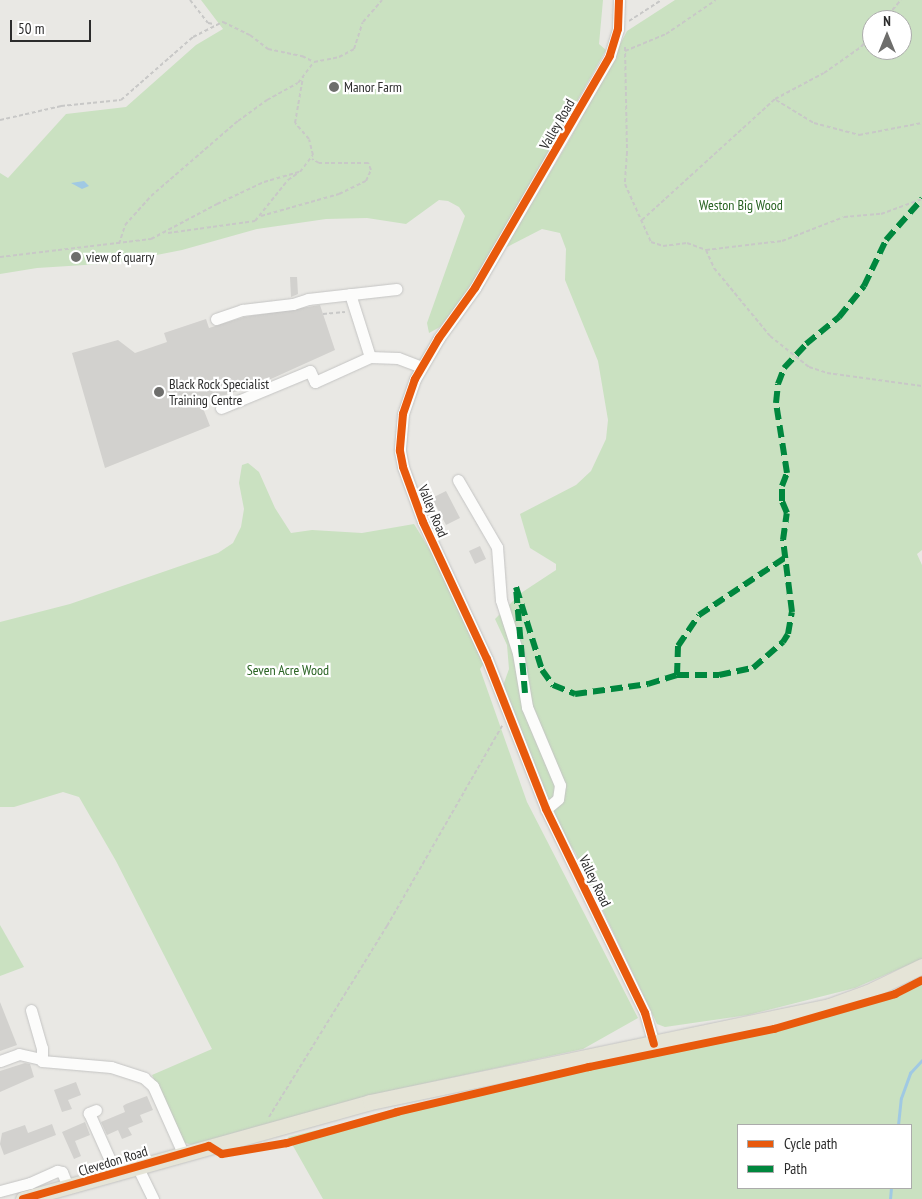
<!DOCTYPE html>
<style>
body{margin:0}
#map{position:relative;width:922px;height:1199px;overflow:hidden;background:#e9e8e4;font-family:"PT Sans Narrow",sans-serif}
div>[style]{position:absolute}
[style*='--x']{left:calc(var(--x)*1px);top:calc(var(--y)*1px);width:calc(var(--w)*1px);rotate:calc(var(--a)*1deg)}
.green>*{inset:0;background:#cae1c1}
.water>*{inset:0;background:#a0c9e3}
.stream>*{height:3px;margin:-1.5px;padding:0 1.5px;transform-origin:1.5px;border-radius:1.5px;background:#a0c9e3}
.building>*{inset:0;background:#d2d1ce}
.path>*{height:2px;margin-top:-1px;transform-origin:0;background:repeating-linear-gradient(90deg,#c8c8c7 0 4px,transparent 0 6.5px)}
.roads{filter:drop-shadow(0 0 1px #c4c4c3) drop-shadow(0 0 1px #c4c4c3)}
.minor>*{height:11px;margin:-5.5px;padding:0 5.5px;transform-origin:5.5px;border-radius:5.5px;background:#fcfcfb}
.major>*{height:15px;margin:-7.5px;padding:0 7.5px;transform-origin:7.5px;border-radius:7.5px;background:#e5e4d7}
.quiet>*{height:6px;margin-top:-3px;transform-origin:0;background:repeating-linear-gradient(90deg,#00873e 0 12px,transparent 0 18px)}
.cycleway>*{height:8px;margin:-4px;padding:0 4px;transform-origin:4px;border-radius:4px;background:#e8590c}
.dots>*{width:14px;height:14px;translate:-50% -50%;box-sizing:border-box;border:2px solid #fff;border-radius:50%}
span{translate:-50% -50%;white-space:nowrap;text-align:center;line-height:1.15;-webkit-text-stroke:4.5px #fff;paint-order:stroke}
.poi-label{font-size:14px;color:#2c2c2c}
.left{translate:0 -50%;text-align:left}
.street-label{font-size:14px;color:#2c2c2c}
.park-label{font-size:14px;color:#296323}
.legend{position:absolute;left:737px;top:1124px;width:175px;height:65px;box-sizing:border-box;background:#fff;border:1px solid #ababab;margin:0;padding:6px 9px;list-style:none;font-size:15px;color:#2c2c2c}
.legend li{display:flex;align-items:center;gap:10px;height:25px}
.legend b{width:25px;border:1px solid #ababab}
.north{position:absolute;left:862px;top:10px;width:50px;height:50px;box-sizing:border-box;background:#fff;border:1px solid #ababab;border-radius:50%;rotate:0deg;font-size:14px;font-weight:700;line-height:20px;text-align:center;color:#2c2c2c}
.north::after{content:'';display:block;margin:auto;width:18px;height:22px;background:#6e6e6c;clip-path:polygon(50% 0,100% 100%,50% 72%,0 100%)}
.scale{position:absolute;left:10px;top:20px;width:81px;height:22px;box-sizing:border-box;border:2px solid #2c2c2c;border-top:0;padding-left:6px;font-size:15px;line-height:18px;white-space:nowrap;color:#2c2c2c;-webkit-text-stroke:4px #fff;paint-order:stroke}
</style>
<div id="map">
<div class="green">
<div style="clip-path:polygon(201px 0,603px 0,599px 44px,606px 50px,472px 286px,440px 327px,429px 333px,427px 323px,465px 216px,459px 207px,448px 201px,439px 200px,406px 224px,367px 218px,326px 219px,257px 229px,182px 250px,116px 263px,37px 268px,0 274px,0 173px,8px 178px,66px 114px,126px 107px,196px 45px,223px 29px)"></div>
<div style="clip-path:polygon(evenodd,675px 0,922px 0,922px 550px,917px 554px,922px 565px,922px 959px,855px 988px,748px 1015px,665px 1027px,657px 1024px,575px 852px,546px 809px,500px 694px,509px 669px,507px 645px,495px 619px,521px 593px,556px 570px,556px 564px,530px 548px,520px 514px,576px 485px,591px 471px,606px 439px,608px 420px,598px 361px,565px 280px,566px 249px,560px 233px,542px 229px,505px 248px,570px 139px,627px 31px,675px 0,872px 20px,902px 20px,902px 50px,872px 50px,872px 20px)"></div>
<div style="clip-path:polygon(248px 463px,259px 472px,275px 508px,291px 533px,312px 530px,362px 533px,414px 524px,462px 602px,487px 659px,480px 669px,527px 802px,638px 1018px,583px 1049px,390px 1091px,193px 1145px,185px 1143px,152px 1075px,212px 1049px,116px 861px,79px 797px,63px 792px,14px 807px,0 807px,0 622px,70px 604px,218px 553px,233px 543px,241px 527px,244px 509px,239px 483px,242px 465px)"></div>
<div style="clip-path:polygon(0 925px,24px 967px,0 976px)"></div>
<div style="clip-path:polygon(evenodd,922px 977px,922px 1199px,323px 1199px,288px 1137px,593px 1064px,774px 1026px,886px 994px,922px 977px,738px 1125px,911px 1125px,911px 1188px,738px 1188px,738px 1125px)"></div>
</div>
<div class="water">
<div style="clip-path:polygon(84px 181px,89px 186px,82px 189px,71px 183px)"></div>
</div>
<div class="stream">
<div style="--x:898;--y:1125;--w:27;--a:-84"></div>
<div style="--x:901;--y:1098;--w:27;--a:-70"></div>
<div style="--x:910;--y:1073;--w:18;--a:-47"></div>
<div style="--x:890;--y:1199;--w:11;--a:-85"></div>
</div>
<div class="building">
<div style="clip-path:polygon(290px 277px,297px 277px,298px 294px,291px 297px)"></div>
<div style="clip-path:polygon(320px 305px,335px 350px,262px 383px,201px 403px,210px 426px,105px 468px,72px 353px,118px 340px,135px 353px,167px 342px,164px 333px,206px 319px,209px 328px,244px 317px)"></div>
<div style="clip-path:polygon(446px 491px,460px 518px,446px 525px,432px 498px)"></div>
<div style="clip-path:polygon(480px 546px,486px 559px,475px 564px,469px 551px)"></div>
<div style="clip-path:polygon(0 1002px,17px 1045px,0 1051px)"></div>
<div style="clip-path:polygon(25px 1063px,30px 1064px,34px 1077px,0 1092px,0 1071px)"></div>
<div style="clip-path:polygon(76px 1082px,81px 1095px,68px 1100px,72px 1109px,62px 1112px,54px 1090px)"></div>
<div style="clip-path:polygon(147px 1096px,153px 1110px,140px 1115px,143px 1122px,128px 1128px,132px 1135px,122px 1139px,118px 1130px,107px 1135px,101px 1122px,125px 1112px,123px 1106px,126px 1104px)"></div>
<div style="clip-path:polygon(85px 1122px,90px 1135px,75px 1141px,81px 1156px,74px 1159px,62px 1132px)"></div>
<div style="clip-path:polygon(52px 1124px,56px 1135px,4px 1155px,0 1144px,2px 1133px,25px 1125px,28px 1133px)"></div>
</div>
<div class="path">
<div style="--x:190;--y:0;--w:29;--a:52"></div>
<div style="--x:208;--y:23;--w:6;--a:9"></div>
<div style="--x:884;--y:20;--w:26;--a:-50"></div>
<div style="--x:629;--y:21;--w:38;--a:-33"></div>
<div style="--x:625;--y:47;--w:105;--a:88.9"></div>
<div style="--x:627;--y:152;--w:32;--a:94"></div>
<div style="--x:625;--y:184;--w:64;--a:65.9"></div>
<div style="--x:651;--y:242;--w:13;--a:18"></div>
<div style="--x:663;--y:246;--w:24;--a:-7"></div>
<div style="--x:687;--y:243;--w:20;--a:20"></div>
<div style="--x:706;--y:250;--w:77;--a:-6.8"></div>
<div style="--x:782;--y:241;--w:66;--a:-21.2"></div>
<div style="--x:844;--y:217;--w:37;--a:-5"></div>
<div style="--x:881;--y:214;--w:44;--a:-20.1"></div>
<div style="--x:625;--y:51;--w:44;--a:-22.5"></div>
<div style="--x:666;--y:34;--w:60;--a:-34.2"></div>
<div style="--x:776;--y:100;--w:44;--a:31.2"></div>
<div style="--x:814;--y:123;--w:47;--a:14.9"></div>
<div style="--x:859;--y:135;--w:64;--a:-10.8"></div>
<div style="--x:0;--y:120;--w:63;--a:-12.9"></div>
<div style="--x:61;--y:106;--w:60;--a:-5.7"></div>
<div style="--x:121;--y:100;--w:96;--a:-41.2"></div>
<div style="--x:193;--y:37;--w:34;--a:-27"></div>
<div style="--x:223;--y:22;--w:30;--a:26"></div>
<div style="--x:250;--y:35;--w:23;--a:38"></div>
<div style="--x:268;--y:49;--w:35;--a:12"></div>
<div style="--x:302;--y:56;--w:13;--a:27"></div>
<div style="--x:261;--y:216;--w:81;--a:-15.8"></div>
<div style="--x:339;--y:194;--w:30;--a:-26"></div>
<div style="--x:366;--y:181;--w:12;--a:-66"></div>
<div style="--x:371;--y:170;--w:8;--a:-113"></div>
<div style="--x:368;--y:163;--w:49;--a:180"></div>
<div style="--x:319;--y:163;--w:8;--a:-150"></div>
<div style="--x:642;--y:220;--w:180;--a:-42.3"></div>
<div style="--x:775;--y:99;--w:55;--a:-28"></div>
<div style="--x:824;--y:73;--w:45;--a:-35.1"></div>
<div style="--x:861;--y:47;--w:17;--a:-50"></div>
<div style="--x:168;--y:233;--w:88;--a:-7.9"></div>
<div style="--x:255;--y:221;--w:53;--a:-51.2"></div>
<div style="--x:288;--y:180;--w:12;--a:-35"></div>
<div style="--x:119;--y:244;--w:20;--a:-72"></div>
<div style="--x:125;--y:225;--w:39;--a:-48"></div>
<div style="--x:151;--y:196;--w:115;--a:-40.8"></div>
<div style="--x:238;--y:121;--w:36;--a:-36"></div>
<div style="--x:267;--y:100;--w:35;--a:-29"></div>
<div style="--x:298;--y:83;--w:26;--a:-53"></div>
<div style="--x:314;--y:62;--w:25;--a:-11"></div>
<div style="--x:339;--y:57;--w:17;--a:-28"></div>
<div style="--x:354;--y:49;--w:28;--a:-72"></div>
<div style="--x:363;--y:22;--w:29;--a:-49"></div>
<div style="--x:706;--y:250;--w:20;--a:66"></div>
<div style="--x:714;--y:268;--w:88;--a:50.5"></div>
<div style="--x:770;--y:336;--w:50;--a:38.5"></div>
<div style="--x:809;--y:367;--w:19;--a:18"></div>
<div style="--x:827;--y:373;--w:96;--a:7.8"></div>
<div style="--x:0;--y:257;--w:152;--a:-6.8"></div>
<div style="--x:151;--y:239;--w:75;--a:-27.9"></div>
<div style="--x:217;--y:204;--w:52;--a:-25.1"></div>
<div style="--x:264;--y:182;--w:37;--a:-16"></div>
<div style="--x:300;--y:172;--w:21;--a:-53"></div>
<div style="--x:313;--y:155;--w:16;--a:-104"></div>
<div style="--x:309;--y:139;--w:21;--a:-131"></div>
<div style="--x:295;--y:123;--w:47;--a:-80.1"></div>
<div style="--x:323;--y:314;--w:22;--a:-5"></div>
<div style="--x:269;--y:1117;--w:225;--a:-58.3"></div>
<div style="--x:387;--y:926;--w:231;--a:-60.1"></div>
</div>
<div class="roads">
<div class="minor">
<div style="--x:619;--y:0;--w:29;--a:92"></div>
<div style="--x:618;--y:29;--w:28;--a:107"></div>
<div style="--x:610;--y:56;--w:268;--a:120.2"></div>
<div style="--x:475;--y:288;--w:62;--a:125.8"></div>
<div style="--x:439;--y:338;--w:48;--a:120.3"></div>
<div style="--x:415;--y:379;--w:37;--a:109"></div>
<div style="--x:403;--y:414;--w:37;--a:95"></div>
<div style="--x:400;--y:451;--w:16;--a:79"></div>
<div style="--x:403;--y:467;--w:59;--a:70"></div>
<div style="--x:423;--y:522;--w:151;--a:65"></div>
<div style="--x:487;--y:659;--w:161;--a:68.5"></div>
<div style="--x:546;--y:809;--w:227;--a:64.1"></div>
<div style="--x:645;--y:1013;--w:32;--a:74"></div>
<div style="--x:350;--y:294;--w:66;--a:72.4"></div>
<div style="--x:216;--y:319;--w:28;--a:-19"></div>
<div style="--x:242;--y:310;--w:51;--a:-6.7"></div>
<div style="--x:293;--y:304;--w:16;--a:-18"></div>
<div style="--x:308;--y:299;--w:89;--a:-6.5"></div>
<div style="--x:221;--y:408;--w:96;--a:-22.6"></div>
<div style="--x:310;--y:371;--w:12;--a:66"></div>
<div style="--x:315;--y:382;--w:60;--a:-24.4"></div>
<div style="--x:370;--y:357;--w:28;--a:2"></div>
<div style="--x:398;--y:358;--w:25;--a:21"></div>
<div style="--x:458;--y:480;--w:78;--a:59.8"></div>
<div style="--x:497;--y:547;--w:53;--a:85.7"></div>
<div style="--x:501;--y:600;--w:56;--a:72.2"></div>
<div style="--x:518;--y:653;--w:55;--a:80.5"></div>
<div style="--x:527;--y:707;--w:85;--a:67.1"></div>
<div style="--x:560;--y:785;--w:14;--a:98"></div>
<div style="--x:558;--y:799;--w:16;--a:140"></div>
<div style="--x:31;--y:1010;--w:40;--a:74"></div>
<div style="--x:42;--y:1048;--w:13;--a:90"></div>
<div style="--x:42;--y:1061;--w:69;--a:5"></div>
<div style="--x:111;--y:1067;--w:35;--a:18"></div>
<div style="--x:144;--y:1078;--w:12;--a:42"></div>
<div style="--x:153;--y:1086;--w:73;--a:65.9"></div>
<div style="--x:0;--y:1061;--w:20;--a:-20"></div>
<div style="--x:19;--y:1054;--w:23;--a:13"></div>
<div style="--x:96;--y:1110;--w:8;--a:157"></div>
<div style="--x:89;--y:1113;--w:49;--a:66"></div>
<div style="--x:109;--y:1158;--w:16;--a:79"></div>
<div style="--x:137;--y:1166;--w:37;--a:64"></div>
<div style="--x:0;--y:1191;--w:31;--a:-15"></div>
<div style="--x:30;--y:1183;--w:30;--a:-24"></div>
<div style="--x:57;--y:1171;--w:5;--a:11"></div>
<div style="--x:62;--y:1172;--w:16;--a:68"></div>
</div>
<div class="major">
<div style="--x:23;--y:1199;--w:360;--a:-15.6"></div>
<div style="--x:370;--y:1102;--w:469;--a:-11.8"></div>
<div style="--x:829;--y:1006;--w:41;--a:-19.7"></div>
<div style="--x:868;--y:992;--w:60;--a:-25.7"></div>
</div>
</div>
<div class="quiet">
<div style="--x:677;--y:675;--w:29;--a:-88"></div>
<div style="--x:678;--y:646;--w:37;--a:-56"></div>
<div style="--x:699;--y:615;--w:105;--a:-33.7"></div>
<div style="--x:525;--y:693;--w:106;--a:-94.9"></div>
<div style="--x:516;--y:587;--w:87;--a:72.6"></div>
<div style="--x:542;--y:670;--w:19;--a:54"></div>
<div style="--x:553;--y:685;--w:24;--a:22"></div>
<div style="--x:575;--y:694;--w:74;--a:-7.8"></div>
<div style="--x:648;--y:684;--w:30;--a:-17"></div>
<div style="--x:677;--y:675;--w:42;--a:0"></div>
<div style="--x:719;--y:675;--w:35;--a:-12"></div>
<div style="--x:753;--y:668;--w:40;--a:-41"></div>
<div style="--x:783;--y:642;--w:9;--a:-58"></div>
<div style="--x:788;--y:634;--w:22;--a:-80"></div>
<div style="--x:792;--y:612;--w:73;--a:-97.1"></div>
<div style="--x:783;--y:540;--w:27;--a:-82"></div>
<div style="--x:787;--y:513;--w:13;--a:-113"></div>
<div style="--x:782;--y:501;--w:15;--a:-90"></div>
<div style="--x:782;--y:486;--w:14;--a:-69"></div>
<div style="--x:787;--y:473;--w:71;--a:-98.9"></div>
<div style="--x:776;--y:403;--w:19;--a:-84"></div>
<div style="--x:778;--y:384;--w:17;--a:-69"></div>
<div style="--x:784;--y:368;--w:33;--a:-47"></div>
<div style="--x:806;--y:344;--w:43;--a:-39.3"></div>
<div style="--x:839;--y:317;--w:40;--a:-51"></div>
<div style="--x:864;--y:286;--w:51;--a:-64.4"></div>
<div style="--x:886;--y:240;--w:55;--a:-48.7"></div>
</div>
<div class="cycleway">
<div style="--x:619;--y:0;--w:29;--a:92"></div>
<div style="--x:618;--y:29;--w:28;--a:107"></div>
<div style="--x:610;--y:56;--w:268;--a:120.2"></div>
<div style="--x:475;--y:288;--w:62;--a:125.8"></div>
<div style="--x:439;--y:338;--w:48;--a:120.3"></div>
<div style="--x:415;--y:379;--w:37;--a:109"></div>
<div style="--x:403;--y:414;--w:37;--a:95"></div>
<div style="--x:400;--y:451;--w:16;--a:79"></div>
<div style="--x:403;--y:467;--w:59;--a:70"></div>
<div style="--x:423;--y:522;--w:151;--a:65"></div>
<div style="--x:487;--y:659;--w:161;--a:68.5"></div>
<div style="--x:546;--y:809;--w:227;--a:64.1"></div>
<div style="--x:645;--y:1013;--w:32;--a:74"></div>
<div style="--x:23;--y:1199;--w:193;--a:-15.9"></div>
<div style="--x:209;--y:1146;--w:15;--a:32"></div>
<div style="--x:222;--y:1154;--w:66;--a:-9.6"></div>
<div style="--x:287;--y:1143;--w:114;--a:-15.7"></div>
<div style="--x:397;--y:1112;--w:197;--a:-13.2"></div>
<div style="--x:589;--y:1067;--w:189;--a:-11.6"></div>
<div style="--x:774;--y:1029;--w:126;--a:-16.1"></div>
<div style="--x:895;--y:994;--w:30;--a:-27"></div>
</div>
<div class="dots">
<div style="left:334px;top:87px;background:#6e6e6c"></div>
<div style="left:76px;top:257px;background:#6e6e6c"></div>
<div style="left:159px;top:392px;background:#6e6e6c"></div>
</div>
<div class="poi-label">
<span class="left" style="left:344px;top:87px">Manor Farm</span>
<span class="left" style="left:86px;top:257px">view of quarry</span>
<span class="left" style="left:169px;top:392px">Black Rock Specialist<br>Training Centre</span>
</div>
<div class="street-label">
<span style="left:557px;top:124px;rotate:-60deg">Valley Road</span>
<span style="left:433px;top:511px;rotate:67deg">Valley Road</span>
<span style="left:595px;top:881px;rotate:64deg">Valley Road</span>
<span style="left:113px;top:1161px;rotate:-17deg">Clevedon Road</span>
</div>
<div class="park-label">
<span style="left:741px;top:205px">Weston Big Wood</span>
<span style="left:288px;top:670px">Seven Acre Wood</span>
</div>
<ul class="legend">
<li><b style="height:6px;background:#e8590c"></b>Cycle path</li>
<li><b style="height:6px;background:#00873e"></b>Path</li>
</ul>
<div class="north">N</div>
<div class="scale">50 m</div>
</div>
